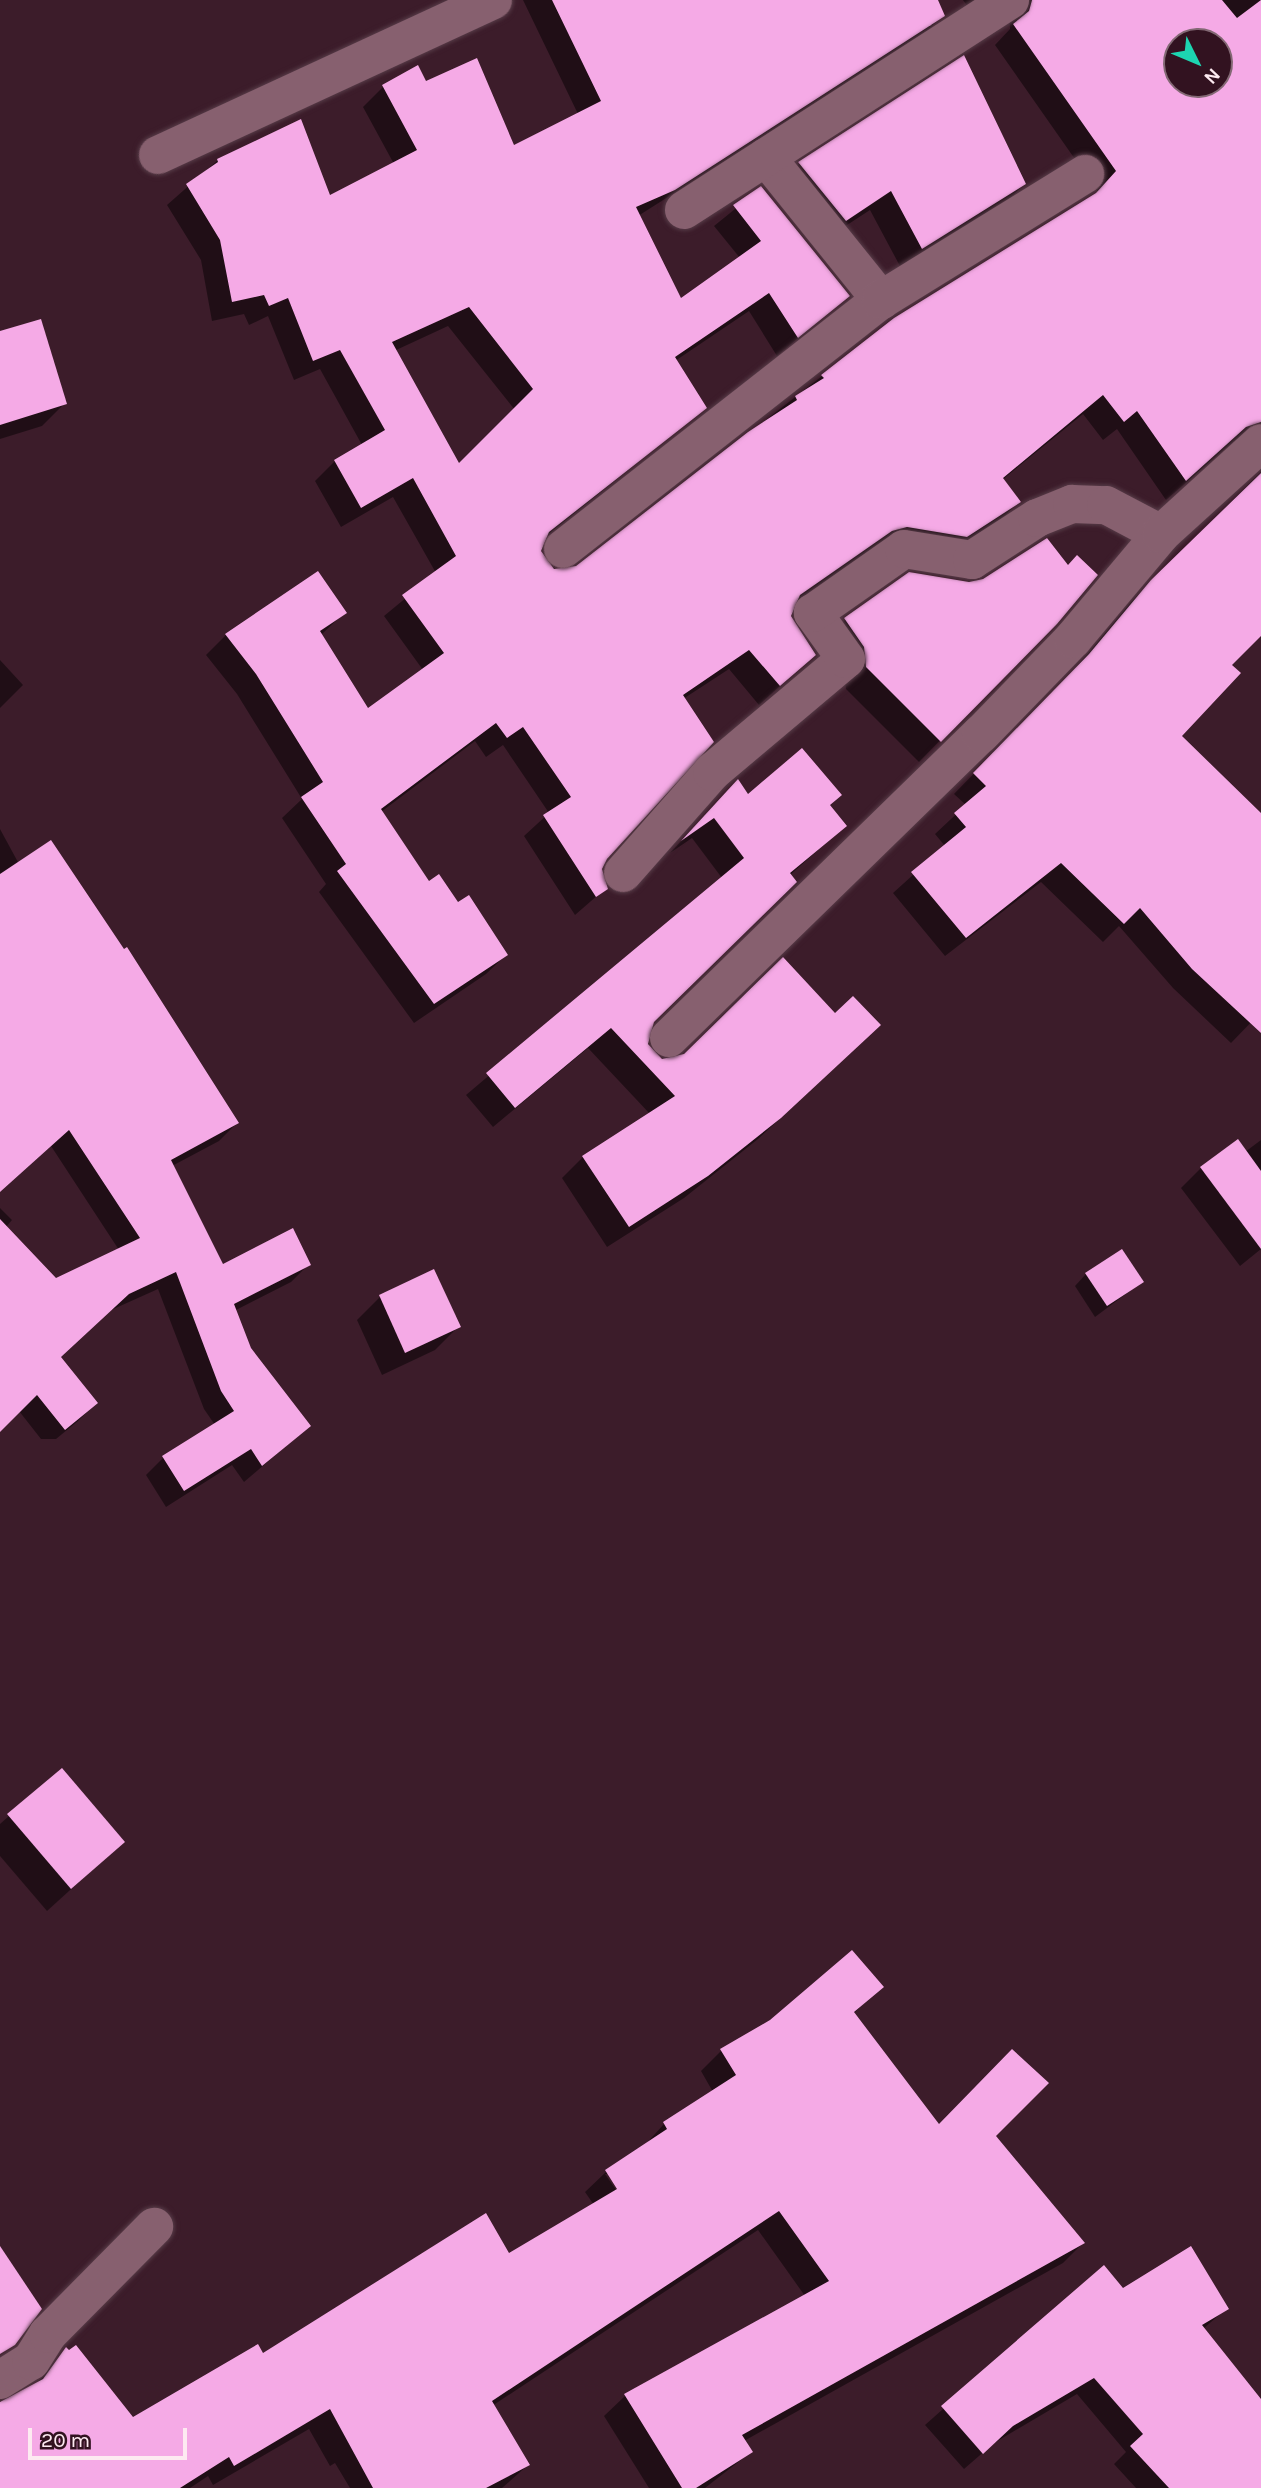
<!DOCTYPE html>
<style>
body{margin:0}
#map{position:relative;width:1261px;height:2488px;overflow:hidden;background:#3c1c2a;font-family:Karla,sans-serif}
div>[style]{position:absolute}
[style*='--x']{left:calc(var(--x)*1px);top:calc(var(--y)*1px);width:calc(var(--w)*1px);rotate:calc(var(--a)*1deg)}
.shadow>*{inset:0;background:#0007}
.building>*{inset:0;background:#f5aae6}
.roads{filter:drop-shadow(0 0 2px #573c48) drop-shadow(0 0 2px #573c48)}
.minor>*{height:38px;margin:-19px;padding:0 19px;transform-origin:19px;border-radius:19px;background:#87606f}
span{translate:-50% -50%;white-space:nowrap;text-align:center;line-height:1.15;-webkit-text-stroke:7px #321220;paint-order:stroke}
.north{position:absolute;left:1163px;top:28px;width:70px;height:70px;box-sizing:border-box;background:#321220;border:2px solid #836874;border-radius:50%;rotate:133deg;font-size:19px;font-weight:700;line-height:28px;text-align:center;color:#fdeaf1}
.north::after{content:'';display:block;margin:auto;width:24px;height:32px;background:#1dd5b1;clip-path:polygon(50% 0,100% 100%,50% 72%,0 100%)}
.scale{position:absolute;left:28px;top:2428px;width:159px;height:32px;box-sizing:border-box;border:4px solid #fdeaf1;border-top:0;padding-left:9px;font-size:21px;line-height:24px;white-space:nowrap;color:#fdeaf1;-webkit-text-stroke:5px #321220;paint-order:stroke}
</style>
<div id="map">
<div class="shadow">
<div style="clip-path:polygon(evenodd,523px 0,936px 0,943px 15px,923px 35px,638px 216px,681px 301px,740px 258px,714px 226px,761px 188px,848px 296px,777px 356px,749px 311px,675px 361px,705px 408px,545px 537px,539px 551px,545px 564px,565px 573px,577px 568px,822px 376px,1098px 192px,995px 45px,1010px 29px,1009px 7px,994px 0,1261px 0,1261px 462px,1257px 447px,1234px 441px,1166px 500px,1117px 429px,1103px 440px,1083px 414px,1002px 480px,1018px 502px,999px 522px,946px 556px,871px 550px,795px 603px,789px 616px,814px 655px,759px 705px,729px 669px,683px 699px,600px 869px,606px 888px,575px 915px,524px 836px,549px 813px,503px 745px,486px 757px,475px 741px,381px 812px,429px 883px,457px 904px,506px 955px,486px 974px,414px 1023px,319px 892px,326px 884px,282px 818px,302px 799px,237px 694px,206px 655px,226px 635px,344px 613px,321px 635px,368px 710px,423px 670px,384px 616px,436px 573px,393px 497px,341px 527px,315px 481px,335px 461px,362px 445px,320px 369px,294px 380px,268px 316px,249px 325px,244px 314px,212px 321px,201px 260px,167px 205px,218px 160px,329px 197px,394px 164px,363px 107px,383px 87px,426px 83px,513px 147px,578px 114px,523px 0,1177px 42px,1219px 42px,1219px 84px,1177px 84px,1177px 42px,523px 0,448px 326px,515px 410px,458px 466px,394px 351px,448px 326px)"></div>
<div style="clip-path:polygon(963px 0,983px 0,968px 7px)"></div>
<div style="clip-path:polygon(799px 164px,1024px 184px,1004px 205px,901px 268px,870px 210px,824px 240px,779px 184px)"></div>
<div style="clip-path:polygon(0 333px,65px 403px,42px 426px,0 439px)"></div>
<div style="clip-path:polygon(1261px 472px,1261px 634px,1229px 665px,1180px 736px,1261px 815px,1261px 1012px,1231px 1043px,1173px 988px,1119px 926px,1103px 942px,1041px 882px,945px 956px,893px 893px,945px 846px,935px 834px,966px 805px,954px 794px,1069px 676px,1131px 602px)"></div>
<div style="clip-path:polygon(910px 574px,1055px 623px,919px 762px,846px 689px,843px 668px,824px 641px,845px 620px)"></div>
<div style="clip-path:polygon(0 660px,23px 685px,0 708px)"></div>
<div style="clip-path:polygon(747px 796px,829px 806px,845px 826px,790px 875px,652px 1023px,646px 1032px,651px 1054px,663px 1061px,835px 1016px,858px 1046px,758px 1139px,684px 1198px,607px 1247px,562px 1178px,583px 1157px,650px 1114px,588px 1048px,493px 1127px,466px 1095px,722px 878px,692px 838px,670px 853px,717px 802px)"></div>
<div style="clip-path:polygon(0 829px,19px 864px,237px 1123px,219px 1141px,172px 1166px,222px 1266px,309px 1264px,291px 1282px,234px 1311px,249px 1349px,309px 1426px,244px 1482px,232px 1465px,166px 1507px,146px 1475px,163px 1458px,215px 1425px,204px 1409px,158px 1289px,109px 1311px,60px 1358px,96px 1403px,78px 1421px,56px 1439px,41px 1439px,19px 1411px,0 1430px,0 1208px,12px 1220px,6px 1227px,55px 1280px,119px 1250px,51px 1146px,0 1192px)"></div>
<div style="clip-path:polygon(1261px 1140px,1261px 1249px,1240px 1266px,1181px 1188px,1201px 1168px,1245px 1152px)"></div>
<div style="clip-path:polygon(434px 1272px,459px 1326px,435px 1350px,382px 1375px,357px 1320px,380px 1297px)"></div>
<div style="clip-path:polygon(1086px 1274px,1142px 1282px,1095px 1317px,1075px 1286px)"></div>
<div style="clip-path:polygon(9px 1816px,123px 1842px,47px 1911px,0 1856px,0 1824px)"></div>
<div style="clip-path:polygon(evenodd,881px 1986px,853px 2014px,938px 2126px,994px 2136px,1083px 2243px,1063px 2263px,744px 2441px,751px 2452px,705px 2488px,649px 2488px,604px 2416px,625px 2396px,805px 2296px,758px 2230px,492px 2406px,528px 2465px,502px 2488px,350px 2488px,335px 2463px,330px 2466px,309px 2429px,213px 2485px,208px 2476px,190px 2488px,0 2488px,0 2402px,33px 2388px,66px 2349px,133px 2419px,263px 2355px,508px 2255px,594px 2205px,585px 2192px,606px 2172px,644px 2146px,664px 2124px,713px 2092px,701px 2071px,721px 2051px,881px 1986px,605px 2174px,609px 2174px,624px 2195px,621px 2197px,605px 2174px)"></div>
<div style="clip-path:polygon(1103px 2267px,1122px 2290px,1227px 2308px,1203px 2329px,1261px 2402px,1261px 2488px,1136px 2488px,1114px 2464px,1126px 2452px,1077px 2394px,994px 2443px,964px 2469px,925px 2425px)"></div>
</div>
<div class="building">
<div style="clip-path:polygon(evenodd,552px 0,938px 0,945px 16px,675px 190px,636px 207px,681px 298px,761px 241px,733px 205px,761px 186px,850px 296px,798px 338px,769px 293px,675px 357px,707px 408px,549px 532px,541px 551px,554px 569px,576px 566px,748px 432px,797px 400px,795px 396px,824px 378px,821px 375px,894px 318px,1096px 193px,1116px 171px,1013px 24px,1029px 11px,1032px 0,1222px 0,1237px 18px,1261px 0,1261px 422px,1246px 427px,1186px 481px,1137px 411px,1124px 422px,1103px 395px,1003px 478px,1021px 502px,967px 537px,907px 527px,892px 531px,800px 595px,791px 616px,816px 655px,780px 686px,749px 650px,683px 695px,714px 742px,607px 859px,602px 869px,608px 889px,596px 897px,543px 815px,571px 797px,523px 727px,507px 738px,496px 723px,381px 809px,429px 881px,439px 874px,458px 902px,469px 895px,508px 955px,434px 1004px,337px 871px,346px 864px,301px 797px,323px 782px,256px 674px,225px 634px,318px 571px,347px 613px,320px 631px,368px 708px,444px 653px,402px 595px,456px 556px,413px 478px,361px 508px,334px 460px,385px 430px,340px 350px,313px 361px,288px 298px,269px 306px,264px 295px,232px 302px,220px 240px,186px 184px,218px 162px,217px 159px,301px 119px,330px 195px,417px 150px,382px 85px,418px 65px,426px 81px,477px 58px,514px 145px,601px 101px,552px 0,1177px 42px,1219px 42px,1219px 84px,1177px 84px,1177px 42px,552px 0,469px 307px,533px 389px,459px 463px,392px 342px,469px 307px)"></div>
<div style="clip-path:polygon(964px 55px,1026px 184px,922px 249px,891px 191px,846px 221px,798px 162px)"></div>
<div style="clip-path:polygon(41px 319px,67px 404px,0 425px,0 331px)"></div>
<div style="clip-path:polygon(1261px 473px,1261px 636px,1232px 665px,1241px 673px,1182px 736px,1261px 813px,1261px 1033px,1192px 969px,1140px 908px,1124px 924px,1061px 863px,966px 938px,911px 872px,966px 827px,954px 813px,986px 786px,973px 773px,1089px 654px,1151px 580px)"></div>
<div style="clip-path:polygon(1047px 538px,1068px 565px,1077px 555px,1098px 575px,1057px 624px,941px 742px,866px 667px,864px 647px,844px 618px,909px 572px,969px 582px,983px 579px)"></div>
<div style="clip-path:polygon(802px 748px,842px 795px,830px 805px,847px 826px,790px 873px,797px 882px,654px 1022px,648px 1044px,662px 1059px,684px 1054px,783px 957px,835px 1013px,853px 996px,881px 1025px,781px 1118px,708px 1176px,629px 1227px,582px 1156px,675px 1096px,611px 1028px,515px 1108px,486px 1073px,744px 858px,714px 818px,681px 841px,738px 779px,748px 794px)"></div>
<div style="clip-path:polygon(51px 840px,124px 949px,127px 947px,239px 1123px,171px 1160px,223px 1264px,293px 1228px,311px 1265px,234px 1304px,251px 1348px,311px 1426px,262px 1466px,251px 1449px,184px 1491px,162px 1456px,234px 1411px,221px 1391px,176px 1272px,129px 1294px,61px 1357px,98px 1403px,65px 1430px,37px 1395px,0 1432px,0 1219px,56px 1278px,140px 1238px,69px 1130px,0 1192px,0 874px)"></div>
<div style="clip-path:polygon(1238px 1139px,1261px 1171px,1261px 1249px,1200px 1167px)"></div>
<div style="clip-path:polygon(1122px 1249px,1144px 1282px,1107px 1306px,1085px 1273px)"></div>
<div style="clip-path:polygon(434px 1269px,461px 1327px,405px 1353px,379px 1295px)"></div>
<div style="clip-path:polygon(62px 1768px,125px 1842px,71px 1889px,7px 1814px)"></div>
<div style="clip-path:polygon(852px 1950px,884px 1987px,854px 2012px,939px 2124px,1012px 2049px,1049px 2083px,996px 2136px,1085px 2243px,742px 2435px,753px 2452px,696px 2488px,682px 2488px,624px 2394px,829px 2281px,779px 2211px,492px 2401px,530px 2465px,486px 2488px,373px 2488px,330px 2409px,234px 2466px,229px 2457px,180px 2488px,0 2488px,0 2402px,43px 2379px,66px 2347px,69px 2350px,76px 2345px,133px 2417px,258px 2344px,263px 2353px,486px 2213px,509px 2253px,617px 2189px,605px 2170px,667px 2129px,663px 2122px,736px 2075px,720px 2049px,770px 2020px)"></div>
<div style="clip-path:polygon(0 2246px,42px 2309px,15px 2345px,0 2354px)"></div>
<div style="clip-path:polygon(1191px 2246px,1229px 2309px,1202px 2325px,1261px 2399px,1261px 2488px,1169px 2488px,1130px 2446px,1143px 2434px,1094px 2378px,1013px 2426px,983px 2454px,941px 2406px,1104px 2265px,1123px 2288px)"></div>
</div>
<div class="roads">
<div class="minor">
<div style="--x:158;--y:155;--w:369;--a:-24.8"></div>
<div style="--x:766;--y:157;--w:184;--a:51.2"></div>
<div style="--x:684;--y:210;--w:388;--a:-32.8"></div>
<div style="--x:563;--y:549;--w:404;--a:-38.1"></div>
<div style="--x:881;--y:300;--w:240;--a:-31.7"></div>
<div style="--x:623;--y:873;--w:135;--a:-48.6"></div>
<div style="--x:712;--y:772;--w:175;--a:-40.1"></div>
<div style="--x:846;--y:659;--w:57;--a:-125.7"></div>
<div style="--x:813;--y:613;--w:111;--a:-35.1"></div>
<div style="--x:904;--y:549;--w:69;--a:9.2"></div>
<div style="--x:972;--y:560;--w:77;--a:-32.9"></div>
<div style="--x:1037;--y:518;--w:38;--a:-22"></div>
<div style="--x:1072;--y:504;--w:34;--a:2"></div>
<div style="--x:1106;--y:505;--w:62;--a:27.8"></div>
<div style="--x:669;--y:1038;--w:436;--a:-44.3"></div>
<div style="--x:981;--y:734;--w:132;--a:-45.9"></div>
<div style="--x:1073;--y:639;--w:137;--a:-50"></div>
<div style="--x:1161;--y:534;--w:135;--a:-42.3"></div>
<div style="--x:0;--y:2380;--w:36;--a:-32"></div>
<div style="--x:31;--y:2361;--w:32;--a:-58"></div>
<div style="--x:48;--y:2334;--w:151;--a:-45.3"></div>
</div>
</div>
<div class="north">N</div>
<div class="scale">20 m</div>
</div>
